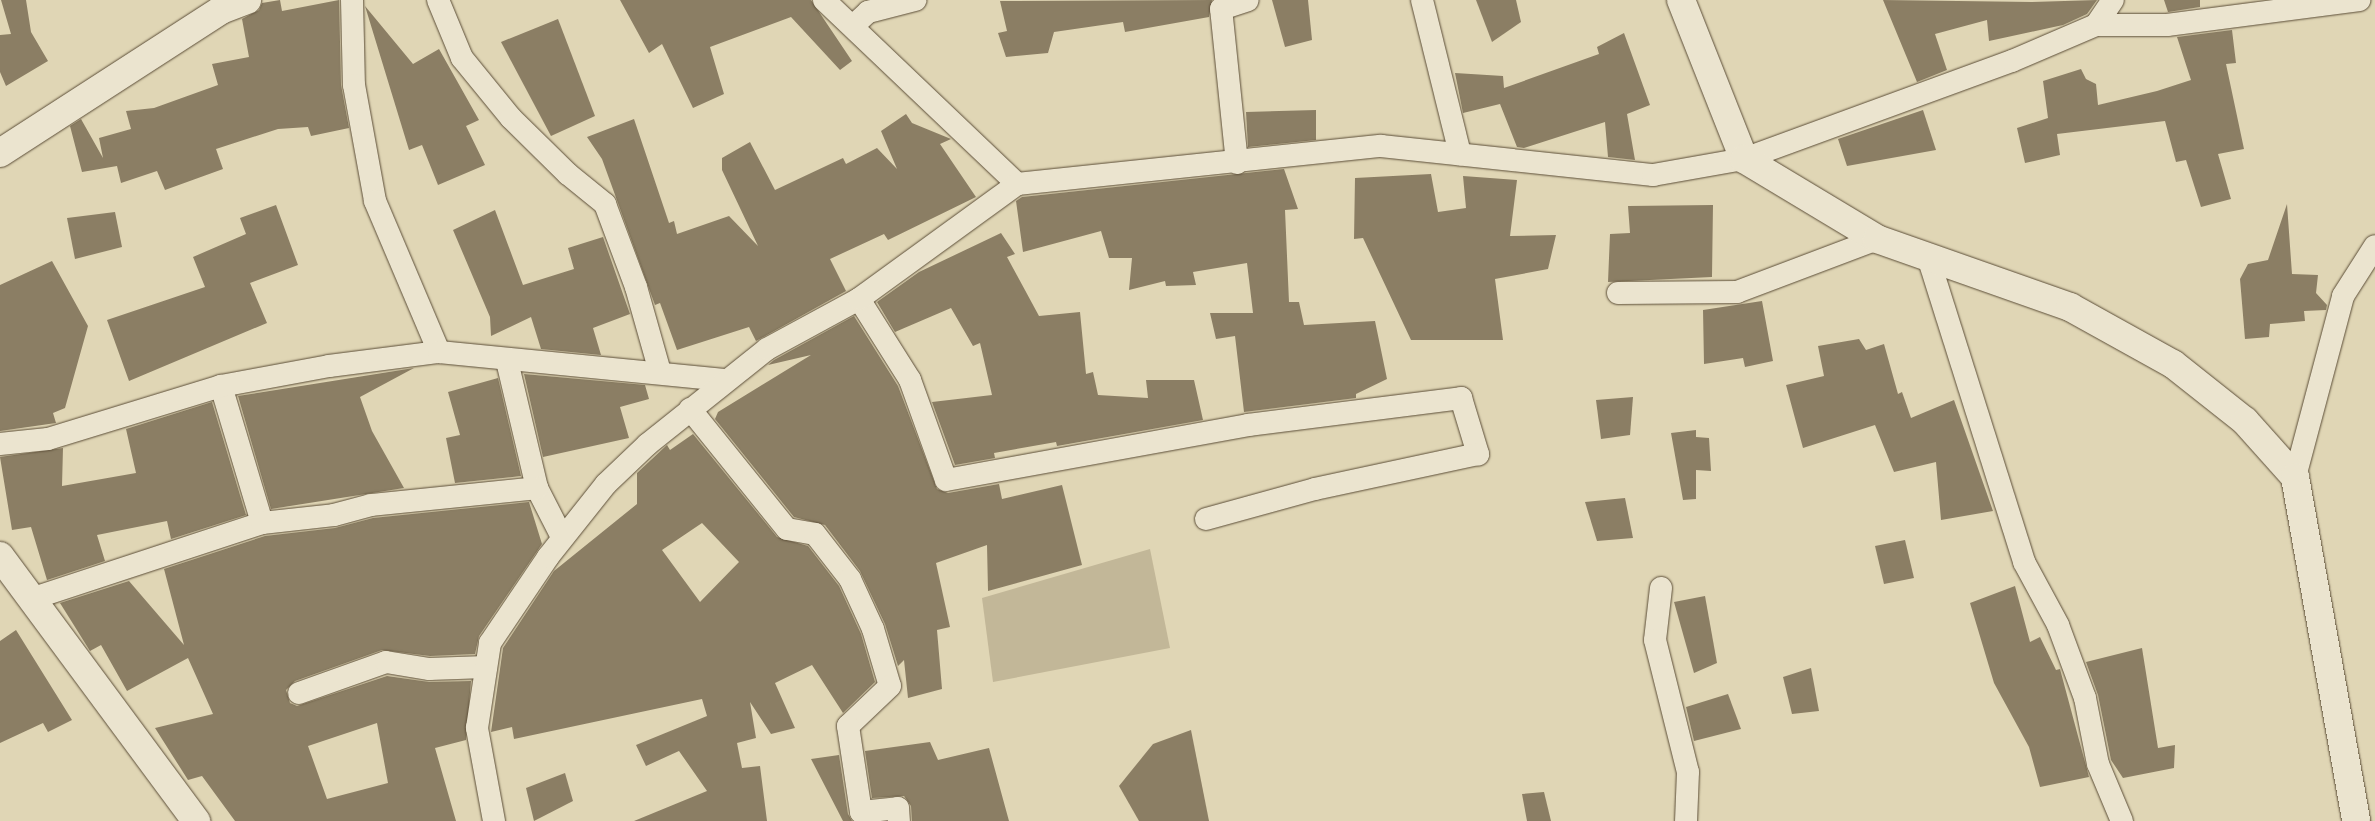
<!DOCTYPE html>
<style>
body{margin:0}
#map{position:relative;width:2375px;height:821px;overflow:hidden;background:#e0d6b5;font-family:"Gentium Book Plus",serif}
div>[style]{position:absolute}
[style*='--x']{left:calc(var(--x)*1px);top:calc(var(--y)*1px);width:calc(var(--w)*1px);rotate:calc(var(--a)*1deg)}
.green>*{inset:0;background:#c2b798}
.building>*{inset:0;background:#8b7e64}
.roads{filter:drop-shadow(0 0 1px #5b4d37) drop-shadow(0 0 1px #5b4d37)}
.street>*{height:22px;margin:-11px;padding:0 11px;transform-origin:11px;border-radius:11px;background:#ebe4cf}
.secondary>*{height:28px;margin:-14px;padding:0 14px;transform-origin:14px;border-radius:14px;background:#ebe4cf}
span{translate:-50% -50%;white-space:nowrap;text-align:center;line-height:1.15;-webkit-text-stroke:4px #ebe4cf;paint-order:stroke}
</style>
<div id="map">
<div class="green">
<div style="clip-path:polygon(1150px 549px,1170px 648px,993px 682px,982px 598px)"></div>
</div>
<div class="building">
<div style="clip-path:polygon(1px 0,26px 0,31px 32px,48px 61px,6px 86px,0 72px,0 35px,11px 34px)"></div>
<div style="clip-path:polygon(280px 0,282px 11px,339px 0,341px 85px,349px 128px,311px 136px,308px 127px,278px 129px,216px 149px,223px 169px,165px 190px,157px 171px,121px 183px,117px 166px,82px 172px,70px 126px,81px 119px,103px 158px,99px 138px,131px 129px,126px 111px,154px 108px,218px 85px,212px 64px,249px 57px,242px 19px,259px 10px,262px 3px)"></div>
<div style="clip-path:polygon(620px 0,811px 0,852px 61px,840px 70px,791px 17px,710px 47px,724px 94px,693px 108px,662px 44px,649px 53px)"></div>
<div style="clip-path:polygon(1212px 0,1209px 17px,1125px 32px,1123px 22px,1054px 32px,1048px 53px,1006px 57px,998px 33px,1007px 31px,1000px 1px)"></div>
<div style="clip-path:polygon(1272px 0,1308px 0,1312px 40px,1285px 47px)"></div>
<div style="clip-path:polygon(1476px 0,1516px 0,1521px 22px,1492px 42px)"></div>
<div style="clip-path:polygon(1883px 0,2032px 2px,2097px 0,2087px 14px,2063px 25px,1989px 41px,1987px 20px,1935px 34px,1947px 70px,1917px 82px)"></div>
<div style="clip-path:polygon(2164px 0,2200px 0,2200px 7px,2168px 12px)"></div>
<div style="clip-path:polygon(365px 6px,413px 64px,439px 49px,479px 120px,466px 126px,485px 165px,438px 185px,422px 145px,409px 150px)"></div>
<div style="clip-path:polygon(558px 19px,595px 116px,551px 136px,501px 42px)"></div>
<div style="clip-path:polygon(2232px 30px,2236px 63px,2226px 64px,2244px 149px,2218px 154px,2231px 199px,2201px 207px,2186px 160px,2176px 162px,2165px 121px,2057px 134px,2060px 155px,2025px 163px,2017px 128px,2048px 118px,2043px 81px,2081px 69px,2086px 79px,2096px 84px,2098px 105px,2157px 91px,2191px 80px,2177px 37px)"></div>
<div style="clip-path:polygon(1624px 33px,1650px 105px,1627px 114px,1635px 160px,1608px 157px,1605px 122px,1524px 148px,1517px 147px,1500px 104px,1463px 113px,1455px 73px,1503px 76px,1504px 88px,1599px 54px,1597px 47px)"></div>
<div style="clip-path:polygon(1316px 110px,1316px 140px,1248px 147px,1246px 112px)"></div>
<div style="clip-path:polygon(1923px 110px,1936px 150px,1847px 166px,1838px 139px)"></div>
<div style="clip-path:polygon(906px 114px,912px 123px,951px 139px,940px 144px,976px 197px,888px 240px,884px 234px,830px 259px,846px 291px,756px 341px,749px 327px,677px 350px,660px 303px,655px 305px,602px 159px,587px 137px,634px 119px,669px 223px,674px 221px,677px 234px,729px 216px,758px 246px,722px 170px,722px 158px,750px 142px,775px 190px,843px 158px,846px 164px,877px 148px,897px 169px,881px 131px)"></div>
<div style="clip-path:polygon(1284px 169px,1298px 209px,1285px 210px,1289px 302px,1299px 302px,1304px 325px,1375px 321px,1387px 379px,1356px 394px,1356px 398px,1244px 412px,1235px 336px,1216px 339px,1210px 313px,1253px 313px,1247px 263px,1193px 272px,1196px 285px,1166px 286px,1165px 281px,1129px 290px,1132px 258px,1109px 258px,1101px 231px,1023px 252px,1016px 201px,1022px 197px)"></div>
<div style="clip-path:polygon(1431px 174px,1438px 212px,1466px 208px,1463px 176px,1517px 180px,1510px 236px,1556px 235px,1548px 269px,1495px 279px,1503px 340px,1411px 340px,1363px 238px,1354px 239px,1355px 178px)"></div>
<div style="clip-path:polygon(2287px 204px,2292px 274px,2318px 275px,2316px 293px,2327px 305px,2326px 310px,2304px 311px,2305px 321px,2270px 324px,2269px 337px,2245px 339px,2240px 279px,2248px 264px,2268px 260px)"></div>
<div style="clip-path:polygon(276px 205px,298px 265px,250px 283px,267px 323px,129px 381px,107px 320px,205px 287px,193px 257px,246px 234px,240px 218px)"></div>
<div style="clip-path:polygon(1713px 205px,1712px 277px,1608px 282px,1610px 234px,1630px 233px,1628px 206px)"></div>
<div style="clip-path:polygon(495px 210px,523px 285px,574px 269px,568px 248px,603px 237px,630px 314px,593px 328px,601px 355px,541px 349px,531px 317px,491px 336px,490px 317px,453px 230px)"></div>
<div style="clip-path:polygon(115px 212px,122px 247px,75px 259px,67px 218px)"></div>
<div style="clip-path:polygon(1001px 233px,1015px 254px,1007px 257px,1039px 316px,1080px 312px,1086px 374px,1093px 372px,1098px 395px,1148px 398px,1146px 380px,1194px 380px,1203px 420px,1057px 446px,1056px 442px,994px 453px,995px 458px,955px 465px,932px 402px,992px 395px,980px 343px,973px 346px,951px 308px,895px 332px,877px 302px,919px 272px)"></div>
<div style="clip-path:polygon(52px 261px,88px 326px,65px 408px,53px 413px,56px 423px,0 431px,0 285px)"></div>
<div style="clip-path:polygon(1762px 301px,1773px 361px,1745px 367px,1743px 358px,1704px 364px,1703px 310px)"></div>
<div style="clip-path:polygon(854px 316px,898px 386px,937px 489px,948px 493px,999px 484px,1002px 499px,1062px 485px,1082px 565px,988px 591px,987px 545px,936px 563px,950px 627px,937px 630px,942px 689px,908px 698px,904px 660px,898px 666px,885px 624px,860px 571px,825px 525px,794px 517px,715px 419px,718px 412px,811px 355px,768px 365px,774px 360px)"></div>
<div style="clip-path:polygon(1859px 339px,1866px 350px,1884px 344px,1898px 394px,1902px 392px,1911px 418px,1954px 400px,1993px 511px,1941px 520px,1936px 462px,1894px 472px,1875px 425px,1803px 448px,1786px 385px,1824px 376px,1818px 346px)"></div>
<div style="clip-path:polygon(414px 368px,360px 397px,372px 431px,404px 488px,271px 509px,238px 396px)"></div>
<div style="clip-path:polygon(524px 374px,645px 385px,649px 399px,620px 407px,629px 438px,543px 457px)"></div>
<div style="clip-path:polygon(498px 378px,521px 476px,455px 483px,446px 438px,460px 435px,448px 392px)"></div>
<div style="clip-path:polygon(1633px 397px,1630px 435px,1601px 439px,1596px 400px)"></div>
<div style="clip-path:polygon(212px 402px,246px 515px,171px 539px,167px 521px,97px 535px,105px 561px,47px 580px,31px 527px,12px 530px,0 457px,63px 448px,62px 486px,136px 473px,126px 429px)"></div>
<div style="clip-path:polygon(1696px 430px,1696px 437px,1709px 438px,1711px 471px,1696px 470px,1696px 499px,1683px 500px,1671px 433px)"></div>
<div style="clip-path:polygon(evenodd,693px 434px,777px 537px,808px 546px,839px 586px,861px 634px,875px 682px,843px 713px,812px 665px,775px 683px,795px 728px,771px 734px,750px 702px,756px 738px,737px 743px,742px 768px,760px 766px,767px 821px,634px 821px,707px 791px,679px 751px,646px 766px,636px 745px,707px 716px,702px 699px,514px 739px,512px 727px,491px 732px,503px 648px,554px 571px,637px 504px,637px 473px,667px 445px,670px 450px,693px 434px,702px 523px,739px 562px,700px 602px,662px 550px,702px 523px)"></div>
<div style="clip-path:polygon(1625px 498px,1633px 538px,1597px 541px,1585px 502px)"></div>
<div style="clip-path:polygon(evenodd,529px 502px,542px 544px,479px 636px,475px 654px,430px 656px,382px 650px,295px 681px,286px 690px,290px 703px,297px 706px,387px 676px,429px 682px,471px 681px,466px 740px,435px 748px,456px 821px,235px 821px,202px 776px,188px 780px,155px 728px,213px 714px,188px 658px,127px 691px,101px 645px,90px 651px,60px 603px,129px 581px,184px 645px,164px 569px,265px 536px,335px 528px,373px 518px,529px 502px,377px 723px,388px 783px,327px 799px,308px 746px,377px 723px)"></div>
<div style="clip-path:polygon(1905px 540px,1914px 578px,1884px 584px,1875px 546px)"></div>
<div style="clip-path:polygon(2015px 586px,2030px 642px,2040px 637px,2056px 670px,2060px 669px,2089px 777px,2040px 787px,2029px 747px,1994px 683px,1970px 603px)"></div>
<div style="clip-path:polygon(1705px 596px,1717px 663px,1694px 673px,1674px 602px)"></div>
<div style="clip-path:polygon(16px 630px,72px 720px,48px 732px,43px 723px,0 743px,0 641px)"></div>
<div style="clip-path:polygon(2142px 648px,2158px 748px,2175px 745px,2174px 768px,2123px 778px,2111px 760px,2098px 695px,2086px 662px)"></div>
<div style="clip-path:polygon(1811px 668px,1819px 711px,1792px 714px,1783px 677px)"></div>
<div style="clip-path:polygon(1728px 694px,1741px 729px,1694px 741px,1686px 707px)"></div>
<div style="clip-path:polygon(1191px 730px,1209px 821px,1139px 821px,1119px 786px,1153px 744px)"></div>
<div style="clip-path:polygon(930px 742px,938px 760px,989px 748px,1009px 821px,912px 821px,911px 806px,904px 796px,872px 798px,865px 751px)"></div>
<div style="clip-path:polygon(839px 755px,848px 814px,852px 821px,843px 821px,811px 759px)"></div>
<div style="clip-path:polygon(565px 773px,573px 801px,534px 821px,526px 788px)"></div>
<div style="clip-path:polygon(1544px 792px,1551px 821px,1527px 821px,1522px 794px)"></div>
</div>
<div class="roads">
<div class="street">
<div style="--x:352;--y:0;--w:85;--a:88.7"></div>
<div style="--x:354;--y:85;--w:118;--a:79.7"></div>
<div style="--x:375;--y:201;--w:164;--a:67"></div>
<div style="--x:438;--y:0;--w:63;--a:67.5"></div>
<div style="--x:462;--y:58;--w:77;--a:50.8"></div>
<div style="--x:511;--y:118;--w:80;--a:44.5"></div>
<div style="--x:568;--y:174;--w:48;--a:39"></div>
<div style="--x:605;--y:204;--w:89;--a:69.5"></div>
<div style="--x:636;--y:287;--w:88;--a:74.2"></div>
<div style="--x:824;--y:0;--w:267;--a:43.6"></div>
<div style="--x:1422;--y:0;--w:159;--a:76.1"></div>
<div style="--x:2096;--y:25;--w:71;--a:0"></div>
<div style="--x:2167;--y:25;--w:194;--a:-7.4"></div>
<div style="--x:853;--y:26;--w:21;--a:-43"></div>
<div style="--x:868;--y:12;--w:49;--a:-14.3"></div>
<div style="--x:1237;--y:163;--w:155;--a:-95.9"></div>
<div style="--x:1221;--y:9;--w:28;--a:-18"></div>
<div style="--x:1928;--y:257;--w:320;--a:72.5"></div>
<div style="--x:2024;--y:562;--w:72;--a:61.6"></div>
<div style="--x:2058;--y:625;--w:78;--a:69.7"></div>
<div style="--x:2085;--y:698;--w:67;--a:78.9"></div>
<div style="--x:2098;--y:764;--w:62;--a:67.2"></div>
<div style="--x:1618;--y:293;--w:119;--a:-0.5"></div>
<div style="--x:1737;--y:292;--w:150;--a:-20.7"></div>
<div style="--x:859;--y:299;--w:96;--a:57.8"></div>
<div style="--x:910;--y:380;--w:106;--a:70.2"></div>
<div style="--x:946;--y:480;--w:307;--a:-10.3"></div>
<div style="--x:1248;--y:425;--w:215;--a:-7.2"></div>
<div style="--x:1461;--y:398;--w:59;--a:73.1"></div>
<div style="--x:1478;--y:454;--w:167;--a:167.9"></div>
<div style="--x:1315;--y:489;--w:113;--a:164.6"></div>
<div style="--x:507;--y:361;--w:130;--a:76.7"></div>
<div style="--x:537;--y:488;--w:55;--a:63"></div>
<div style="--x:221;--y:386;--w:143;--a:73.3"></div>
<div style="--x:690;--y:409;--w:154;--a:51.1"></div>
<div style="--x:787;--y:529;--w:28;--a:10"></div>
<div style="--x:815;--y:534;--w:57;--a:52.1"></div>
<div style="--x:850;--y:579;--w:55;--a:65.3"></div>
<div style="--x:873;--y:629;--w:59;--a:73.4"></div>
<div style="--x:890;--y:686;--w:58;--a:136.4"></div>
<div style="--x:848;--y:726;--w:87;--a:81.4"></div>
<div style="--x:861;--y:812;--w:37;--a:-6"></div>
<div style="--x:898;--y:808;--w:13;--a:86"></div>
<div style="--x:0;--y:444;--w:48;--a:-5.9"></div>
<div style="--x:48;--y:439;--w:181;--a:-17"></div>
<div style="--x:221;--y:386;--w:110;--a:-10.5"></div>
<div style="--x:329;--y:366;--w:111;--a:-7.3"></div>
<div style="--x:439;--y:352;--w:289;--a:5.6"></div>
<div style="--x:2295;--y:477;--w:187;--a:-75.1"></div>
<div style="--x:2343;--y:296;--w:59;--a:-57.4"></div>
<div style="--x:1661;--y:588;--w:52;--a:96.6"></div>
<div style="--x:1655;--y:640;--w:136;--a:76"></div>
<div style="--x:1688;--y:772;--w:49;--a:92.3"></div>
<div style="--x:34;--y:598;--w:240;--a:-18.2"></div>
<div style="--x:262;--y:523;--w:72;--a:-6.3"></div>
<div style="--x:334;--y:515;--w:38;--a:-15"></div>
<div style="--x:371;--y:505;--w:167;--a:-5.8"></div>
<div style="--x:299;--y:693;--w:92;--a:-19.6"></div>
<div style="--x:386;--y:662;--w:44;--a:9.2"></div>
<div style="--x:429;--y:669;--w:57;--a:-2"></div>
<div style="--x:494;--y:821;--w:95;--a:-100.4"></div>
<div style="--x:477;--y:728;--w:86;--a:-81.3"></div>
<div style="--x:490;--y:643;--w:104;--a:-56"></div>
<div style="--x:548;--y:557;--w:93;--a:-51.5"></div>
<div style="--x:606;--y:484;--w:58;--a:-43.6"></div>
<div style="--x:648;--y:444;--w:152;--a:-38.6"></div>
<div style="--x:767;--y:349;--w:105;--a:-28.5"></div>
<div style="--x:859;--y:299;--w:195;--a:-36"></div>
<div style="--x:1017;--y:184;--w:366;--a:-6"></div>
<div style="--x:1381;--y:146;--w:274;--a:6.1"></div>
<div style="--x:1653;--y:175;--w:92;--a:-10"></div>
<div style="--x:1744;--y:159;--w:285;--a:-20.1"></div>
<div style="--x:2012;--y:61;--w:91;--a:-23.2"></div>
<div style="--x:2096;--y:25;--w:30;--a:-56"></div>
</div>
<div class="secondary">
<div style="--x:1681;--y:0;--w:171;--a:68.4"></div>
<div style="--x:1744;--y:159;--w:155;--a:31"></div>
<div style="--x:1877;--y:239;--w:205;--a:19.4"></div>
<div style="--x:2070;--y:307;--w:118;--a:29"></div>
<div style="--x:2173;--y:364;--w:92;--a:38.4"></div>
<div style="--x:2245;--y:421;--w:75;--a:48.2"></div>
<div style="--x:2295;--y:477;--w:349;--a:79.9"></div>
<div style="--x:0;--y:153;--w:263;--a:-32.9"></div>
<div style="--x:221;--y:10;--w:28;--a:-21"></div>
<div style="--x:0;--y:556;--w:330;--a:53.5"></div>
</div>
</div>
</div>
